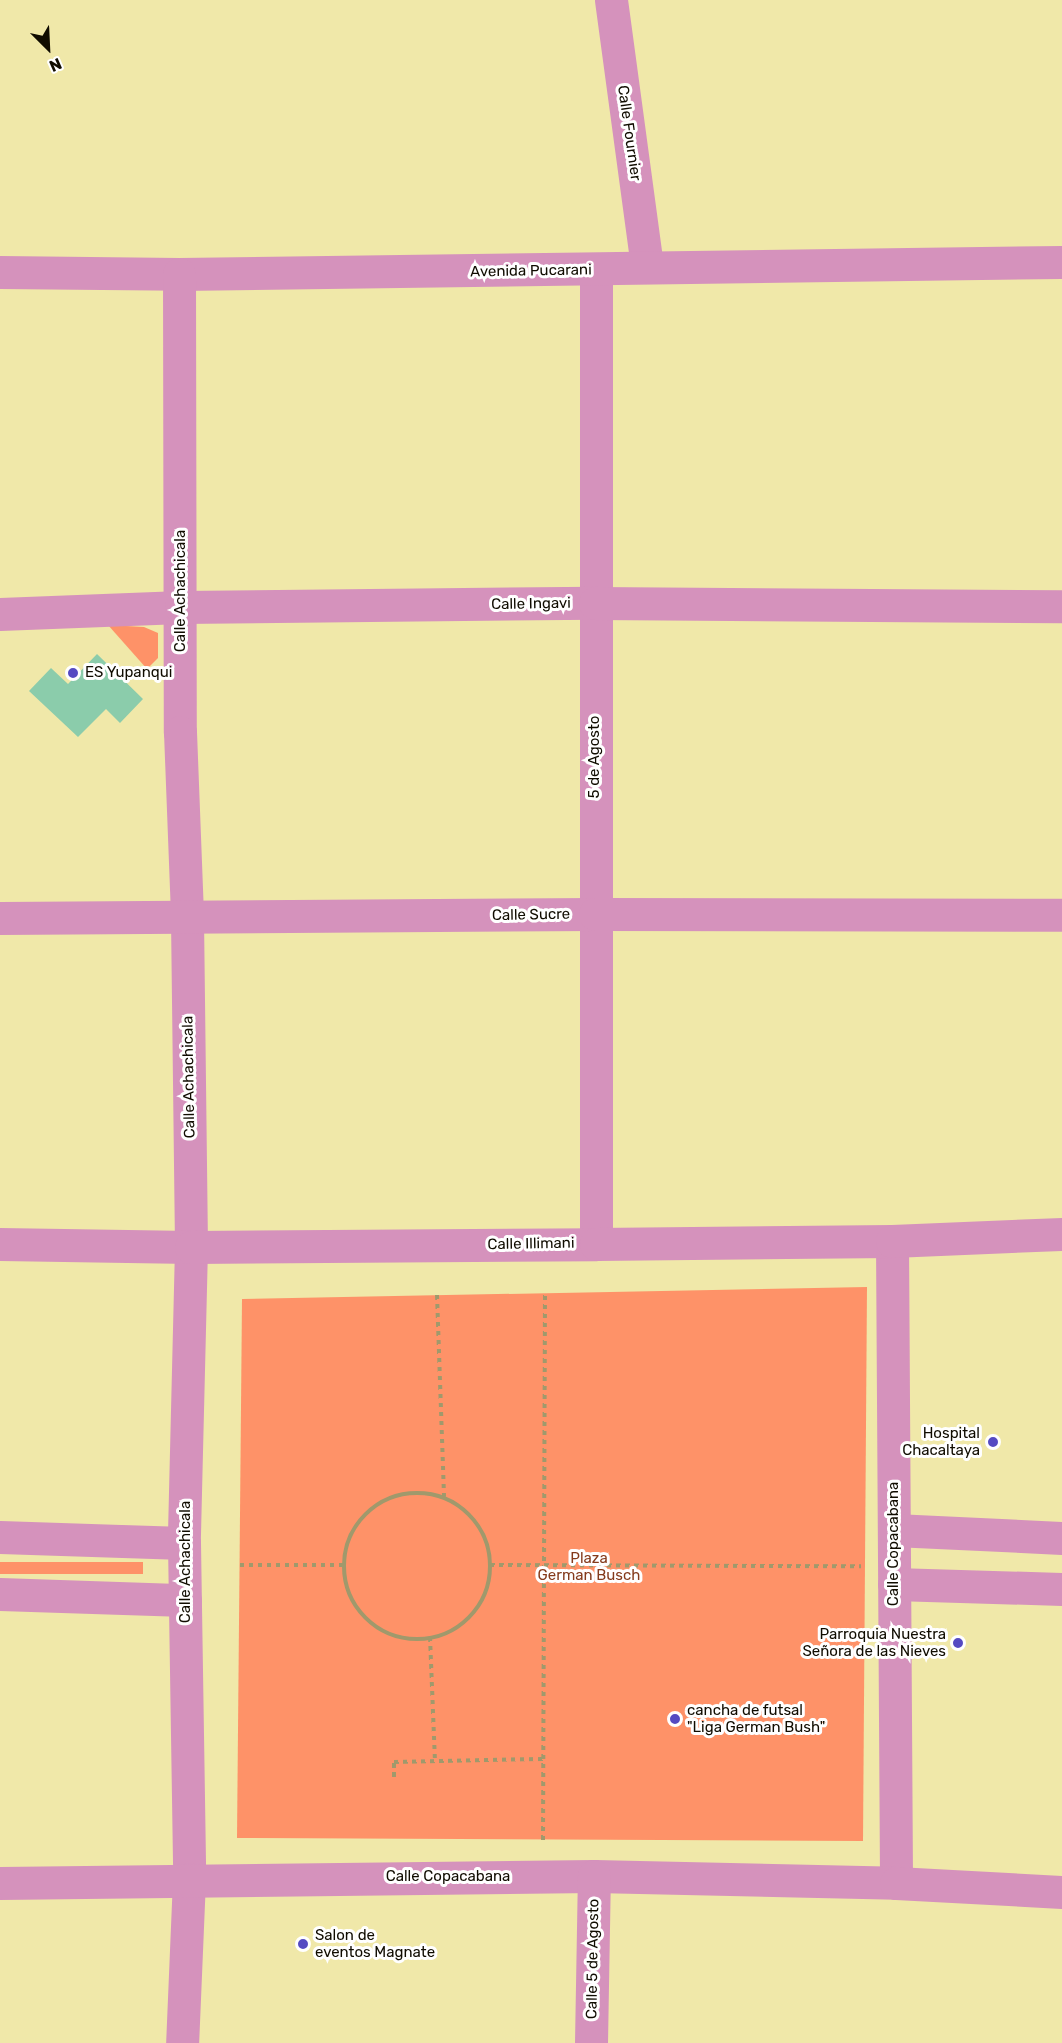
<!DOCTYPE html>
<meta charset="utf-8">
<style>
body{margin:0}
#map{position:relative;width:1062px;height:2043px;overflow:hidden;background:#f0e8a9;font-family:Rubik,sans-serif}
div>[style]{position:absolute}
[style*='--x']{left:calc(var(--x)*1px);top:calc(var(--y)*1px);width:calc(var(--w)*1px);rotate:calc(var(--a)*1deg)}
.green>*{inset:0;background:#fe9268}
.building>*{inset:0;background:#8bccab}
.path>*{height:4px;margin-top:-2px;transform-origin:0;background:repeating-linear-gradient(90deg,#a0996c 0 4.5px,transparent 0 9px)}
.path>.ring{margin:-2px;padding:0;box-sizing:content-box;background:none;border:4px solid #a0996c;border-radius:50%}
.minor>*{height:33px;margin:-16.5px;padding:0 16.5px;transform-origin:16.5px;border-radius:16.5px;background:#d592bc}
.dots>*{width:16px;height:16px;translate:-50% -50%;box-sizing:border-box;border:3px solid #fff;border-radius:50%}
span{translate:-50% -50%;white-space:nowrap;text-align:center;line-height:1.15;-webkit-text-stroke:6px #fff;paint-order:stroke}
.street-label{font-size:15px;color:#100c00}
.poi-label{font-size:15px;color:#100c00}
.left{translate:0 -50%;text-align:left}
.right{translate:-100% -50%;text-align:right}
.park-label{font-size:15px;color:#853b1c}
.north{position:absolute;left:18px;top:18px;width:60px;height:60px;-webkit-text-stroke:4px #fff;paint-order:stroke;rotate:156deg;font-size:16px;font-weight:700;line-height:24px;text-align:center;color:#100c00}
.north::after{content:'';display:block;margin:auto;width:21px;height:27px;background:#100c00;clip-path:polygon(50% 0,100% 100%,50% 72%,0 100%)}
</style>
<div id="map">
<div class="green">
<div style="clip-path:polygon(108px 625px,144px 627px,158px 633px,158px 658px,147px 669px)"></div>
<div style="clip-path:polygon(867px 1287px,863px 1841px,237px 1838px,242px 1299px)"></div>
<div style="clip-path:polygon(0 1562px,143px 1562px,143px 1574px,0 1574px)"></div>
</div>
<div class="building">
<div style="clip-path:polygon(97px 654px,143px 699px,120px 723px,106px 709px,78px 737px,29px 691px,51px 668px,68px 684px)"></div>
</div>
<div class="path">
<div style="--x:437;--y:1295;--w:202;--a:88"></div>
<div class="ring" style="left:344px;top:1493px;width:142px;height:142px"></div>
<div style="--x:240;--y:1565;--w:103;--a:0"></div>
<div style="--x:490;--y:1565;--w:371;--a:0.2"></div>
<div style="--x:430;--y:1637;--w:124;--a:87.7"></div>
<div style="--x:394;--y:1777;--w:15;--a:-90"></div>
<div style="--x:394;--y:1762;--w:149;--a:-1.2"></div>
<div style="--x:543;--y:1840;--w:547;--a:-89.79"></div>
</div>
<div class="minor">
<div style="--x:611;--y:0;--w:269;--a:82.3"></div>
<div style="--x:596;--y:270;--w:974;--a:90"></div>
<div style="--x:0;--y:272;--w:179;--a:0.6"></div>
<div style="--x:179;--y:274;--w:883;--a:-0.78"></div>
<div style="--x:179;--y:274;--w:458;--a:89.9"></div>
<div style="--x:180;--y:732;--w:186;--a:87.8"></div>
<div style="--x:187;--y:918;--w:329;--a:89.3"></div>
<div style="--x:191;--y:1247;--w:296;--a:91.4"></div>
<div style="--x:184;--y:1543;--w:336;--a:89.1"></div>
<div style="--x:189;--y:1879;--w:164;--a:92.4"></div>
<div style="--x:0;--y:614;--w:181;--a:-2.2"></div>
<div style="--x:181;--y:607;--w:414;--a:-0.6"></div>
<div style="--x:595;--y:603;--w:467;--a:0.4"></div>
<div style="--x:0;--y:918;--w:595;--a:-0.39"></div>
<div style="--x:595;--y:914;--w:467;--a:0.1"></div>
<div style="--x:892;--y:1241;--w:642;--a:89.64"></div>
<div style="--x:0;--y:1244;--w:191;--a:0.9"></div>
<div style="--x:191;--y:1247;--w:405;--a:-0.4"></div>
<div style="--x:596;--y:1244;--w:296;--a:-0.6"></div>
<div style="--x:892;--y:1241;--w:170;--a:-2.4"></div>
<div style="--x:894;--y:1530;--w:168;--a:2.7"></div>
<div style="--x:0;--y:1537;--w:184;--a:1.9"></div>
<div style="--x:894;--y:1584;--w:168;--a:1.7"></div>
<div style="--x:0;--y:1594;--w:185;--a:1.9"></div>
<div style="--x:0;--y:1883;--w:594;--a:-0.68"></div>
<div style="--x:594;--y:1876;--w:302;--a:1.3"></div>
<div style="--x:896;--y:1883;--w:166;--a:3.1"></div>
<div style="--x:591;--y:2043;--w:167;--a:-89"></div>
</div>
<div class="dots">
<div style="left:73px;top:673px;background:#554ac2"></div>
<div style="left:993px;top:1442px;background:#554ac2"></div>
<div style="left:958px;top:1643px;background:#554ac2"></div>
<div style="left:675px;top:1719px;background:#554ac2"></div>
<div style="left:303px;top:1944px;background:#554ac2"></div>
</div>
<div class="street-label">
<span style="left:629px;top:133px;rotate:82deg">Calle Fournier</span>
<span style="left:531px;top:271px;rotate:-1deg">Avenida Pucarani</span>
<span style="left:181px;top:591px;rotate:-90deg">Calle Achachicala</span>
<span style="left:531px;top:604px;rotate:-1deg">Calle Ingavi</span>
<span style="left:595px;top:757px;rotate:-90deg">5 de Agosto</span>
<span style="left:531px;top:915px;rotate:-1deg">Calle Sucre</span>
<span style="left:189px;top:1077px;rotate:-91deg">Calle Achachicala</span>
<span style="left:531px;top:1244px;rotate:-1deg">Calle Illimani</span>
<span style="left:894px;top:1544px;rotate:-90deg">Calle Copacabana</span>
<span style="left:186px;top:1562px;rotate:-90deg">Calle Achachicala</span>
<span style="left:448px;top:1877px">Calle Copacabana</span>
<span style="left:593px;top:1959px;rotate:-89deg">Calle 5 de Agosto</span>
</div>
<div class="poi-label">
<span class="left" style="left:85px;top:673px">ES Yupanqui</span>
<span class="right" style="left:980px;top:1442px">Hospital<br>Chacaltaya</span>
<span class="right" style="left:946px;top:1643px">Parroquia Nuestra<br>Señora de las Nieves</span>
<span class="left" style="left:687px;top:1719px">cancha de futsal<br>"Liga German Bush"</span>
<span class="left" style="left:315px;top:1944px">Salon de<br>eventos Magnate</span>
</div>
<div class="park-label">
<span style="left:589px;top:1567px">Plaza<br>German Busch</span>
</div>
<div class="north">N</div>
</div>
